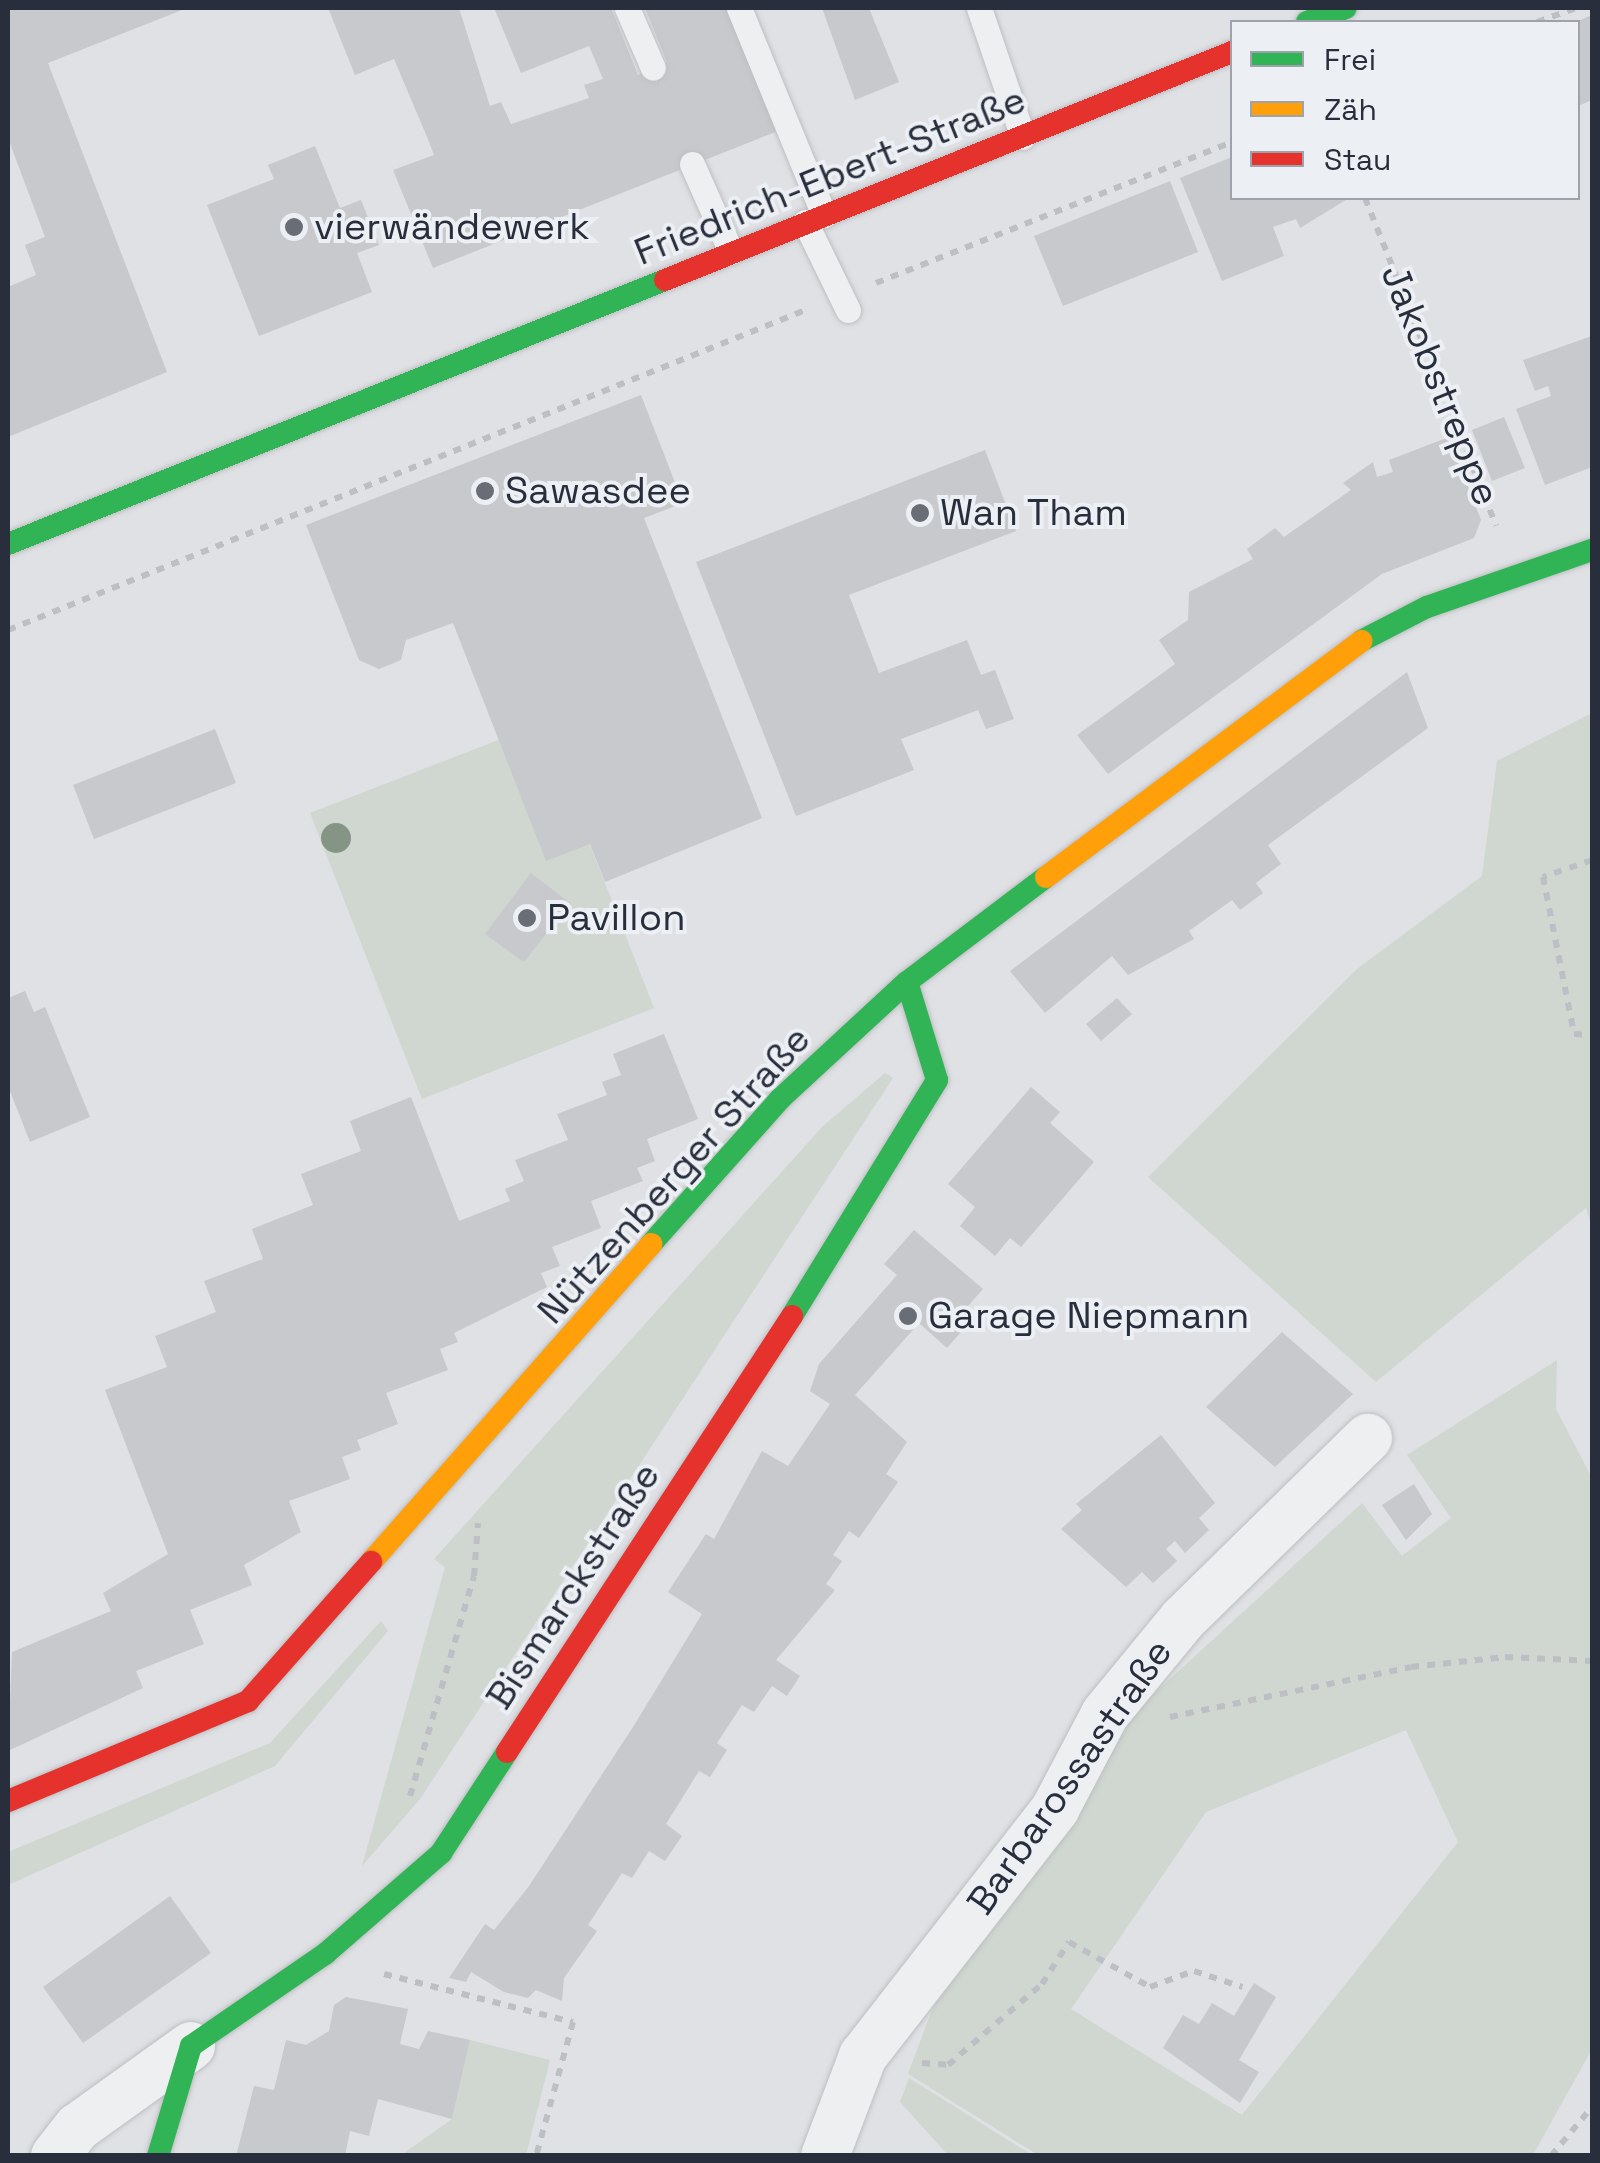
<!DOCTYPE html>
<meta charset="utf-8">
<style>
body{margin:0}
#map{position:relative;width:1600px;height:2163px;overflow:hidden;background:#dfe1e4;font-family:"Space Grotesk",sans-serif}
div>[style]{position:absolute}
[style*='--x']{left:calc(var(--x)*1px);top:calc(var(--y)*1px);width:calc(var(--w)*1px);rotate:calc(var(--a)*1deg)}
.green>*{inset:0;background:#cfd7d0}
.building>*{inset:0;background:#c7c9cc}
.path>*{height:6px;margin-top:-3px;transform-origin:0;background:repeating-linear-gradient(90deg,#bdbfc4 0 8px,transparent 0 16px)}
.roads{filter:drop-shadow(0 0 2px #bdbfc2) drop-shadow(0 0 2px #bdbfc2)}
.lane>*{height:25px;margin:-12.5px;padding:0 12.5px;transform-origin:12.5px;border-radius:12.5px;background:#eeeff0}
.street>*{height:48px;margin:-24px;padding:0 24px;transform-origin:24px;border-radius:24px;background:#eeeff0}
.fast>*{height:22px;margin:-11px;padding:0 11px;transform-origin:11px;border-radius:11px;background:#30b455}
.slow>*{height:22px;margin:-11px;padding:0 11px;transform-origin:11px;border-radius:11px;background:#ff9f0a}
.jam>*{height:22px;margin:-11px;padding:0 11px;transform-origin:11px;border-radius:11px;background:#e5322d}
.trees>*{width:30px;height:30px;margin:-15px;border-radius:50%;background:#849485}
.dots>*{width:28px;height:28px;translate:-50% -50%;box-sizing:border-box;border:5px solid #eceff4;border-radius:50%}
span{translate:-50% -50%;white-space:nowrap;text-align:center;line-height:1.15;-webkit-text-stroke:8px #eceff4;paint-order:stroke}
.street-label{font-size:38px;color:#282e3b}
.poi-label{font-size:38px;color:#282e3b}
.left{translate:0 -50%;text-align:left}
.frame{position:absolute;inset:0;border:10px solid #282e3b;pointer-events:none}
.legend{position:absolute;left:1230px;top:20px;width:350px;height:180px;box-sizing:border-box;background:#eceff4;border:2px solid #9ea2aa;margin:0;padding:12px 18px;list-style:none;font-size:30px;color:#282e3b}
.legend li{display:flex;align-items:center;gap:20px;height:50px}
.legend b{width:50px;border:2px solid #9ea2aa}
</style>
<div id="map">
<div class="green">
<div style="clip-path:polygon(1592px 713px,1592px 1228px,1586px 1208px,1376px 1382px,1148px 1177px,1357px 969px,1482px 876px,1497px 761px)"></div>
<div style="clip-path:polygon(542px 723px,654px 1008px,422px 1099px,310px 813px)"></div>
<div style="clip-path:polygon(885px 1073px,893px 1078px,420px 1799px,362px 1866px,445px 1567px,434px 1559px,822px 1127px)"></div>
<div style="clip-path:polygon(evenodd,1557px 1360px,1556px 1409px,1592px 1478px,1592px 2049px,1533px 2155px,1038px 2155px,908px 2074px,939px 1991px,1072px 1819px,1136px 1710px,1362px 1503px,1402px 1556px,1451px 1518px,1407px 1455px,1557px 1360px,1406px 1730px,1458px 1842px,1242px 2115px,1071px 2009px,1206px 1812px,1406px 1730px)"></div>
<div style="clip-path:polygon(381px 1621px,388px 1631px,275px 1766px,8px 1885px,8px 1852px,270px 1743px)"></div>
<div style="clip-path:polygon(470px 2040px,550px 2060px,526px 2155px,400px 2156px,452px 2119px)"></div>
<div style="clip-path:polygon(909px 2078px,1032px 2155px,948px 2155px,900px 2102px)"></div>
</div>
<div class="building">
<div style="clip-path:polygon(8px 8px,187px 8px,48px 63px,167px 372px,8px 437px,8px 287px,36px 275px,25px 245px,45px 237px,8px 138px)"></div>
<div style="clip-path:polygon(328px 8px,459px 8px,490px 106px,501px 102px,511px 124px,589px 98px,584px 85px,603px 79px,589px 46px,521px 73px,494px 8px,611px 8px,638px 75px,667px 62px,645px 8px,727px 8px,778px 131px,433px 268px,393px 170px,434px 155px,427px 137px,394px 59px,355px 75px)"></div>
<div style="clip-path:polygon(822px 8px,869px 8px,899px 82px,855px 100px)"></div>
<div style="clip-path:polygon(1592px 15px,1592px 100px,1578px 106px,1578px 21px)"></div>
<div style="clip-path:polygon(315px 146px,340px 208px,361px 200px,379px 245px,357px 253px,372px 292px,259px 336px,207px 205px,274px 179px,268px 165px)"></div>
<div style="clip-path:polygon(1232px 157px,1232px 198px,1349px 198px,1300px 228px,1296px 219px,1273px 227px,1284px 256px,1222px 281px,1180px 178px)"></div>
<div style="clip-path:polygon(1170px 181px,1198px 252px,1063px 306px,1034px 236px)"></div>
<div style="clip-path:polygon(1592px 336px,1592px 467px,1545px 485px,1516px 409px,1551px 396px,1548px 386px,1535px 391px,1523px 360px)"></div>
<div style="clip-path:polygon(641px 395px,683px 503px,644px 518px,762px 818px,605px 882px,590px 844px,546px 861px,453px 623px,406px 640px,401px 660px,379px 669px,359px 660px,306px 525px)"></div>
<div style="clip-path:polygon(1504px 417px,1525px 468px,1492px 481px,1472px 430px)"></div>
<div style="clip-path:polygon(1449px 437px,1481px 520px,1474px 538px,1382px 574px,1108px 774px,1077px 735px,1175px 664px,1159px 640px,1188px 620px,1189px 592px,1253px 559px,1247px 549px,1275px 528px,1284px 537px,1351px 490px,1343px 483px,1373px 462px,1377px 477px,1393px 472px,1389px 460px)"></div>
<div style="clip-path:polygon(985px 450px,1016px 531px,849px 595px,879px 673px,967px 640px,981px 675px,995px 670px,1014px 719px,986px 729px,978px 710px,901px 739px,914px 770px,796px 816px,696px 562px)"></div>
<div style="clip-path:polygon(1407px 672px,1428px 728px,1268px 845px,1281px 864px,1256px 883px,1263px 893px,1240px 910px,1232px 900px,1189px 931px,1194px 939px,1128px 975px,1112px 956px,1045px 1013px,1010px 971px)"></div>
<div style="clip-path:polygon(215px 729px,236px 783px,94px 839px,73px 785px)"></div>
<div style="clip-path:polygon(531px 873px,570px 903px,524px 962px,485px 934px)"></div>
<div style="clip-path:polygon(25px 991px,34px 1012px,45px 1007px,90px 1117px,30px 1142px,8px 1086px,8px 998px)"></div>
<div style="clip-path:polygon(1117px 998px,1132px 1014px,1101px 1041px,1086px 1024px)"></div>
<div style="clip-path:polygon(664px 1034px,698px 1119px,647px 1139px,655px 1161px,637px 1168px,643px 1181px,591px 1201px,601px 1228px,552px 1247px,560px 1266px,541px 1273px,547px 1287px,454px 1333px,458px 1342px,440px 1349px,448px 1370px,386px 1393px,398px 1424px,357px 1440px,361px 1450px,342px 1457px,350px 1479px,289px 1501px,301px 1532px,244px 1565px,252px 1585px,190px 1610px,204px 1644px,136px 1671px,143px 1688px,8px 1751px,12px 1652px,111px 1611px,103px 1593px,168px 1554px,105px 1390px,167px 1367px,155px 1336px,216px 1312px,204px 1281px,263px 1259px,252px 1229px,313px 1205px,301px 1174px,361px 1151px,350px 1121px,411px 1097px,459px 1221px,510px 1201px,505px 1189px,524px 1181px,515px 1160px,568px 1140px,557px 1114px,607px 1095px,602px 1082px,621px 1075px,613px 1054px)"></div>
<div style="clip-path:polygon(1031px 1087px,1060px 1112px,1050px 1123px,1094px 1162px,1021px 1247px,1010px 1238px,995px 1256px,960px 1226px,975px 1207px,948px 1184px)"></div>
<div style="clip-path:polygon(914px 1230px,983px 1289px,953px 1323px,962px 1331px,947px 1348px,919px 1323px,855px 1395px,907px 1442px,886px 1474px,898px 1482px,859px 1538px,849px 1531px,833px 1555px,842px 1561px,826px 1584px,835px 1590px,776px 1660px,800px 1676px,787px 1696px,772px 1686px,754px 1712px,742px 1705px,717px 1743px,727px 1750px,710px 1777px,699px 1771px,666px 1824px,682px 1836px,665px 1861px,649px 1851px,632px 1878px,622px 1873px,588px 1925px,597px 1931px,564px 1978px,562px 2001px,536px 1990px,528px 1998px,504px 1992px,471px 1972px,466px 1982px,449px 1978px,485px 1924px,494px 1930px,529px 1886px,633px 1727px,702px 1614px,668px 1592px,706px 1534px,714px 1539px,762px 1451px,788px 1466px,830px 1404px,810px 1391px,819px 1364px,897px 1275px,884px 1264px)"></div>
<div style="clip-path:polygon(1282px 1332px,1353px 1394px,1275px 1467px,1206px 1407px)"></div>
<div style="clip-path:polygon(1161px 1435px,1215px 1503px,1199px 1518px,1209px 1530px,1185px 1553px,1175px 1541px,1166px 1549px,1177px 1561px,1153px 1583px,1142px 1572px,1126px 1587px,1061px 1529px,1082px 1510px,1076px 1504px)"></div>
<div style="clip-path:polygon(1414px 1484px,1432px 1514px,1406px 1540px,1382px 1505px)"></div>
<div style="clip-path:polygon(170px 1896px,211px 1953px,83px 2043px,43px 1987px)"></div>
<div style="clip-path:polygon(1254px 1983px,1276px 1997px,1239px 2060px,1259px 2072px,1240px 2103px,1163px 2048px,1183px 2015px,1199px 2024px,1212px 2003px,1234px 2016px)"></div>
<div style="clip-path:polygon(346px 1997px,408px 2009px,400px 2044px,419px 2049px,428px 2031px,470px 2040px,452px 2119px,378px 2099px,369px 2136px,350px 2131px,345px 2156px,236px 2156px,254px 2086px,274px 2090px,286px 2040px,306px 2045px,329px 2031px,334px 2005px)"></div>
</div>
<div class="path">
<div style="--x:1537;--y:22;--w:41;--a:-19.7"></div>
<div style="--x:1365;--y:198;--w:353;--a:68.2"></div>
<div style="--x:876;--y:283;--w:383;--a:-21.6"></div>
<div style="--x:8;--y:630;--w:862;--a:-21.86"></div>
<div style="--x:1592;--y:860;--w:52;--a:160.9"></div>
<div style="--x:1543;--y:877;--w:160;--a:78.8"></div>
<div style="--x:1574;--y:1034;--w:18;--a:3"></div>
<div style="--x:1170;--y:1717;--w:246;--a:-11.7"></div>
<div style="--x:1411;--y:1667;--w:95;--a:-6.1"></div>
<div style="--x:1505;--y:1657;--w:87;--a:2.6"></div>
<div style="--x:410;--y:1796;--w:229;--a:-73.8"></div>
<div style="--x:474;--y:1576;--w:53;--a:-85.7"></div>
<div style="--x:384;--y:1974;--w:195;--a:14.3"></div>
<div style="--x:573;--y:2022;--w:139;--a:105.4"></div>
<div style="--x:922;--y:2063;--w:26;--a:4"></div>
<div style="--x:948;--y:2065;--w:124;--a:-40.8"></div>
<div style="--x:1042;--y:1984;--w:50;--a:-57.3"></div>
<div style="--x:1069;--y:1942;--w:93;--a:29.1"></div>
<div style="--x:1150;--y:1987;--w:47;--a:-20"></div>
<div style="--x:1194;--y:1971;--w:51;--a:18.4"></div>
<div style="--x:1551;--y:2156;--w:64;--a:-50.1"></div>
</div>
<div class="roads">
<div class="lane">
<div style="--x:627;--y:8;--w:65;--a:66.6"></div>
<div style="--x:739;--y:8;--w:224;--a:67.7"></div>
<div style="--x:979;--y:8;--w:136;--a:71.2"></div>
<div style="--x:692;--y:164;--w:96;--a:66.1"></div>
<div style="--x:805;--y:222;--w:98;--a:64"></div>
</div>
<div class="street">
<div style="--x:55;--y:2156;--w:37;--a:-52"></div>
<div style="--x:78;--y:2127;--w:139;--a:-35.6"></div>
<div style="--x:825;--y:2156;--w:107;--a:-69.2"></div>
<div style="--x:863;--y:2056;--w:313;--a:-52.1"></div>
<div style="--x:1055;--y:1809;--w:107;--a:-62.2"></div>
<div style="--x:1105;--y:1714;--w:123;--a:-50.6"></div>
<div style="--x:1183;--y:1619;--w:259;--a:-44.4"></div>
</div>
<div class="fast">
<div style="--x:1307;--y:22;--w:41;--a:-19.7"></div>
<div style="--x:8;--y:544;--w:708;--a:-21.89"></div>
<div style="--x:1361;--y:641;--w:74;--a:-27.3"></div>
<div style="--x:1427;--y:607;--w:175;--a:-19.1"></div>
<div style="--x:651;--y:1244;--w:194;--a:-48.3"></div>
<div style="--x:780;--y:1099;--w:173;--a:-42.7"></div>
<div style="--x:907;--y:982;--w:174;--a:-37.1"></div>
<div style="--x:792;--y:1316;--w:277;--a:-58.4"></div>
<div style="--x:937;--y:1080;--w:102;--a:-107"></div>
<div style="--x:158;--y:2156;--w:115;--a:-73.3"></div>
<div style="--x:191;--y:2046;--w:163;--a:-34.5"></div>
<div style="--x:325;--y:1954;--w:154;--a:-41"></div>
<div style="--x:441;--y:1853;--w:121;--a:-56.8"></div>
</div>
<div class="slow">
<div style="--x:1046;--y:877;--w:394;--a:-36.8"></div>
<div style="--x:371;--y:1562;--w:424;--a:-48.6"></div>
</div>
<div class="jam">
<div style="--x:665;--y:280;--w:611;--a:-21.91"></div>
<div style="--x:507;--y:1752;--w:521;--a:-56.83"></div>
<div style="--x:8;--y:1801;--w:260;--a:-22.6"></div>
<div style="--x:248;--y:1701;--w:186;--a:-48.5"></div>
</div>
</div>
<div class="trees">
<div style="left:336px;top:838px"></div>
</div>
<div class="dots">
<div style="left:294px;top:227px;background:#686d76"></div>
<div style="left:485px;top:491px;background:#686d76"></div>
<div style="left:920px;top:513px;background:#686d76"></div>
<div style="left:527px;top:918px;background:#686d76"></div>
<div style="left:908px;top:1316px;background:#686d76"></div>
</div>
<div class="street-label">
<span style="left:830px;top:176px;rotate:-22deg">Friedrich-Ebert-Straße</span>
<span style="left:1440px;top:385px;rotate:68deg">Jakobstreppe</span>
<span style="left:674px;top:1175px;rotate:-48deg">Nützenberger Straße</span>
<span style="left:573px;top:1586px;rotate:-57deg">Bismarckstraße</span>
<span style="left:1070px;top:1777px;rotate:-55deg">Barbarossastraße</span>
</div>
<div class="poi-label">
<span class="left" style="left:314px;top:227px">vierwändewerk</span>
<span class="left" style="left:505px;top:491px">Sawasdee</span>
<span class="left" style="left:940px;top:513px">Wan Tham</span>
<span class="left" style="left:547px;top:918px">Pavillon</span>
<span class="left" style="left:928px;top:1316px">Garage Niepmann</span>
</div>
<div class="frame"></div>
<ul class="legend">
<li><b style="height:12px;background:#30b455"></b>Frei</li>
<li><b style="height:12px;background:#ff9f0a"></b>Zäh</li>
<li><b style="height:12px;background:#e5322d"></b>Stau</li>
</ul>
</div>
